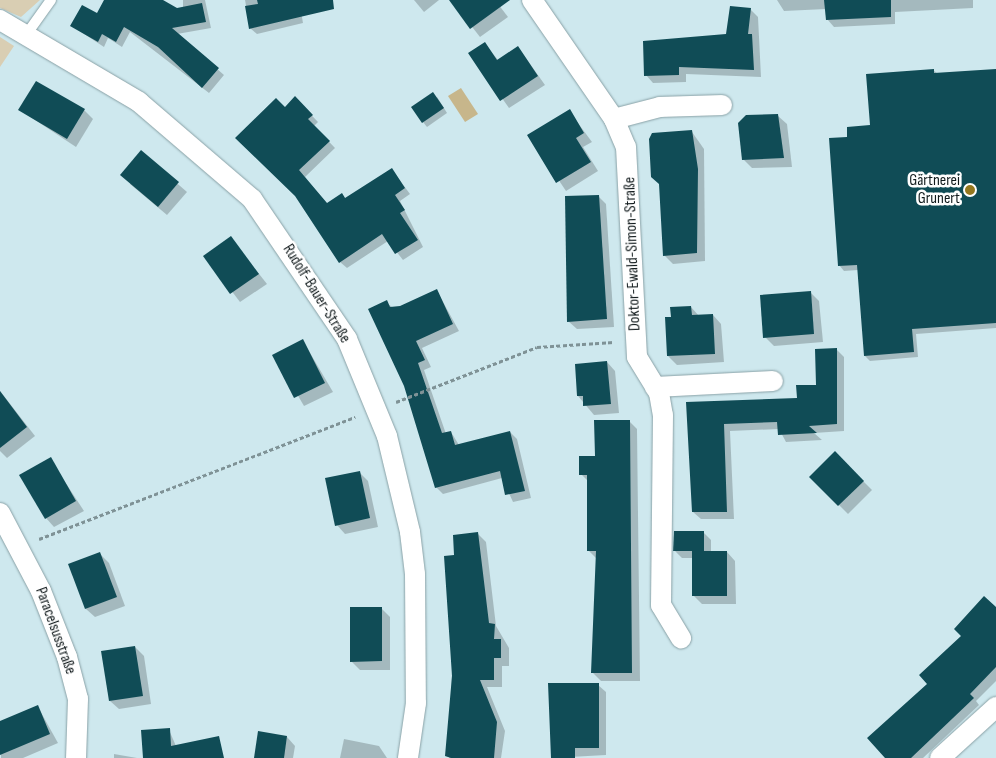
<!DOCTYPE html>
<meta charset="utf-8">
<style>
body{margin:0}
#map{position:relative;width:996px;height:758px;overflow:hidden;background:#cee8ee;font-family:"Sofia Sans Condensed",sans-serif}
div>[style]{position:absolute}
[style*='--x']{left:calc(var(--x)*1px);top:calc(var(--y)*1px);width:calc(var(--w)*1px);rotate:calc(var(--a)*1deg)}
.green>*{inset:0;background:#d9ceb3}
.water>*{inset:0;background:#c7b68b}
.shadow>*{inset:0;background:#0003}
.building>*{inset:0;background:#104c56}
.path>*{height:3px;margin-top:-1.5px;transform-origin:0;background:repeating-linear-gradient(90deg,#7f9296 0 4px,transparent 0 6.5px)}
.roads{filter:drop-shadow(0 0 1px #89a1a6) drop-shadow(0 0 1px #89a1a6)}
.service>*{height:10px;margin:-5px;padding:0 5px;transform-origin:5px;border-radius:5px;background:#fff}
.minor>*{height:20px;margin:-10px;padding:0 10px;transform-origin:10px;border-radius:10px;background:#fff}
.dots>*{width:14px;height:14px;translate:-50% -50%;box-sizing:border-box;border:2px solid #fff;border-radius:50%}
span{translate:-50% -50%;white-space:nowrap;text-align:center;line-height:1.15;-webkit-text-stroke:5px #fff;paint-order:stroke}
.poi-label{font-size:16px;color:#111a1c}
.right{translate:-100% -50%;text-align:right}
.street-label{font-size:16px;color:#111a1c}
</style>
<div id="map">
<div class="green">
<div style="clip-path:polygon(0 0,40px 0,21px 17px,0 8px)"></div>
<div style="clip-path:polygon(0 37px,14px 46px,0 67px)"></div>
</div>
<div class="water">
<div style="clip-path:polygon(461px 88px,478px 114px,465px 122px,448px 96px)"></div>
</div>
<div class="shadow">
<div style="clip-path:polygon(106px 0,144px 0,183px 13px,183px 0,205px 0,211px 28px,177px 34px,224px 75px,209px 93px,130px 32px,122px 47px,108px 38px,104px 47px,72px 26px,97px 15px)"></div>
<div style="clip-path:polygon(245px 0,299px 0,303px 23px,257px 34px,250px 28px)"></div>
<div style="clip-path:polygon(414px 0,439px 0,424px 12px)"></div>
<div style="clip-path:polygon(451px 0,495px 0,508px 17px,480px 37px)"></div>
<div style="clip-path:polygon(777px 0,973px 0,973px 8px,895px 12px,895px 24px,834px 27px,827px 19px,826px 9px,784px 11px)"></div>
<div style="clip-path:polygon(750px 9px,758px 17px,761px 77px,686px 74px,686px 82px,653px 83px,646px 75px,727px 36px)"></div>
<div style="clip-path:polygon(485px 44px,498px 60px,518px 47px,545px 85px,509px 108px,470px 53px)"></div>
<div style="clip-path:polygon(933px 70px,938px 74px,996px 70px,996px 328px,916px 334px,918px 357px,870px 361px,865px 356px,858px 270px,844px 271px,839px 265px,849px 138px,871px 126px)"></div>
<div style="clip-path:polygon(437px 97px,447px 113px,427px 127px,423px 122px)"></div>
<div style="clip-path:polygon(295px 98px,318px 122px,314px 126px,335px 148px,305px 177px,327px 204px,342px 194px,346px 199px,392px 170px,410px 194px,400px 201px,423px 247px,403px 260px,388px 241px,347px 268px,340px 262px,296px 196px,285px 108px)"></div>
<div style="clip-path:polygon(20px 110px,84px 110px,93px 119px,76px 147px)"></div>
<div style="clip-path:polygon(569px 111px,592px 142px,583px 147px,598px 171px,566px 191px,529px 136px)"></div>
<div style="clip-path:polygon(778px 116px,787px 124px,792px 167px,752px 168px,743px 159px)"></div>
<div style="clip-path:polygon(692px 132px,704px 149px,705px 261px,673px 264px,664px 255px)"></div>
<div style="clip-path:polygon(141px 152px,187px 192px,167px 215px,130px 184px)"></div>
<div style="clip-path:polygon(598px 196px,606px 204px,614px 327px,577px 329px,568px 321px)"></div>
<div style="clip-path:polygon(231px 238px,267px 284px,240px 302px,205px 256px)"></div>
<div style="clip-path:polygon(437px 291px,459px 331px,422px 348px,431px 367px,424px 370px,446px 434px,451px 432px,459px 445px,510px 432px,517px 439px,531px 498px,513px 502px,502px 478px,443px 494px,436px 487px,386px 302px,393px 308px,401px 307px)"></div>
<div style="clip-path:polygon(810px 292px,819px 301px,823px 342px,774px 346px,765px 337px)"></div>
<div style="clip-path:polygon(691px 307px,699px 316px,713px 315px,721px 324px,724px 362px,677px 365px,668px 356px,672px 318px)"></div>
<div style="clip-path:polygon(303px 341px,333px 392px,304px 406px,274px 355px)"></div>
<div style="clip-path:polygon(836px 349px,844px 357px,844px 431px,814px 433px,822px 440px,786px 442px,779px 429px,730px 431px,734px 519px,701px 519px,693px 512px,688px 403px,798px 399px,817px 386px)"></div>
<div style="clip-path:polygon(607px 362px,615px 371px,619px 413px,594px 415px,578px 396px)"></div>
<div style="clip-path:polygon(0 391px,35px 436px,7px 458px,0 451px)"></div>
<div style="clip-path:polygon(629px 421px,637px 429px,640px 681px,601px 681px,593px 673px,597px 559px,588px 550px,588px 481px,581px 474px)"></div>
<div style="clip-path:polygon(835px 453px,872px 490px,848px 514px,811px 477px)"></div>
<div style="clip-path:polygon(50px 459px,84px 511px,54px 527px,46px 518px)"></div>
<div style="clip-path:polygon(359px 472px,368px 481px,378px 527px,345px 534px,337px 525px)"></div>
<div style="clip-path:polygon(703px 532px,711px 540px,711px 552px,727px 552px,735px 561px,736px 604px,702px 604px,693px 595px,693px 558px,682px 558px,675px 551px)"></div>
<div style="clip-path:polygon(478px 534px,486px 542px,496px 626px,509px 648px,509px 666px,502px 666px,502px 687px,487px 687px,505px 731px,501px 758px,449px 758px,456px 556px)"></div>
<div style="clip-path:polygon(100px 554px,109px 563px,125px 606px,95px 617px,86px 609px)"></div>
<div style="clip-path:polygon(381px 608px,390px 617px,390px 670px,360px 670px,351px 661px)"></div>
<div style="clip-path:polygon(996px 609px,996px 681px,976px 701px,979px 705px,923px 758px,887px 758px,928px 684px)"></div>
<div style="clip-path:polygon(135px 647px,144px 656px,151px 704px,119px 709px,110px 701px)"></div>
<div style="clip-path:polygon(598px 685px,606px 692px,606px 755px,552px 758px)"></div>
<div style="clip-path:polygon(38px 707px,58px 743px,23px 758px,1px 758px,0 722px)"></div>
<div style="clip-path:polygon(169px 730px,176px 746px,205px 758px,144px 758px)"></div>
<div style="clip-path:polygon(287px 737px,295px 746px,293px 758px,255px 758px)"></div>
<div style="clip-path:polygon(344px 739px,379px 746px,387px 758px,340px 758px)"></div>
<div style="clip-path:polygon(114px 754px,137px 758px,114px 758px)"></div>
</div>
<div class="building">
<div style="clip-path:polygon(104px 0,163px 0,177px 8px,202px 3px,206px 22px,172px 28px,219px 68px,202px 88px,158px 47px,124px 27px,116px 42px,102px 34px,98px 42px,70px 26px,82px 5px,97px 13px)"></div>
<div style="clip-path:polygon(257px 0,333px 0,334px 9px,249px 29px,245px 6px,258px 4px)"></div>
<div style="clip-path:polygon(449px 0,510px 0,470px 29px)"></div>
<div style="clip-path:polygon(824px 0,891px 0,891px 17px,826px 20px)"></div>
<div style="clip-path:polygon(730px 6px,751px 8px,748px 34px,752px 34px,754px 70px,679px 67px,679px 75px,644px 76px,643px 41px,726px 34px)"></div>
<div style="clip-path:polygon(485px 42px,497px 60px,518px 46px,538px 76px,500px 101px,468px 53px)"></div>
<div style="clip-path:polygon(934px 69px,934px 73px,996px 69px,996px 323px,912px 329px,914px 352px,864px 356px,857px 265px,838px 266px,829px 138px,847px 137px,847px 127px,870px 125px,866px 74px)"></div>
<div style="clip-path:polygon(36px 81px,85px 109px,67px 139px,18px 110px)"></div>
<div style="clip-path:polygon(433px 92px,444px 108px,422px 123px,411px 107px)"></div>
<div style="clip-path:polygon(295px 96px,313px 115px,308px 119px,330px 141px,299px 170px,327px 203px,342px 193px,345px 198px,392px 168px,405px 188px,395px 195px,405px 210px,400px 213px,418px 240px,395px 254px,382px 234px,339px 263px,295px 196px,235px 138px,276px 98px,285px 107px)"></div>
<div style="clip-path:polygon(570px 109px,584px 133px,576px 138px,591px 162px,556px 183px,527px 135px)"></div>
<div style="clip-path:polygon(778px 114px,784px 158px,742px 160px,738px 123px,746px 115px)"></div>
<div style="clip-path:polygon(692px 130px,698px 169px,697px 253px,663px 256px,659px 184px,651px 177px,649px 139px,652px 133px)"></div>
<div style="clip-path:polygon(141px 150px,179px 182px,158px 207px,120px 175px)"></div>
<div style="clip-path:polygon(599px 195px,607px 319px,567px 322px,565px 196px)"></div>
<div style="clip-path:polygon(231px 236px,259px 274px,230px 294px,203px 256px)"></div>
<div style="clip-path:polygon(437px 289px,453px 324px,416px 341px,425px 360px,418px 363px,442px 433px,451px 431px,455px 445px,510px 431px,525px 491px,505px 495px,500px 471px,435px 488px,404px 386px,368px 309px,387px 300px,390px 307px,400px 306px)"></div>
<div style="clip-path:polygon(811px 291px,814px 334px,763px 338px,760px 295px)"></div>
<div style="clip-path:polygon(691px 306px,692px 315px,713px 314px,715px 354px,667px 356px,665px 317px,671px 317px,670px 307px)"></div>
<div style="clip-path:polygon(303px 339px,325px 383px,294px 398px,272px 355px)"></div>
<div style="clip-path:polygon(837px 348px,837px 424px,809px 426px,817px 433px,778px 435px,777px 422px,724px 424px,727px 512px,692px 512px,686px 402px,797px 398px,796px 385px,816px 385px,815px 349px)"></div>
<div style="clip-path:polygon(607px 361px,611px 404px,583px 406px,583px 396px,577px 396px,575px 364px)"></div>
<div style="clip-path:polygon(0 391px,27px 427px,0 448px)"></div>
<div style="clip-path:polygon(594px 420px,630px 420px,632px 673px,591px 673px,596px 551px,587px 551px,587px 475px,579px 475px,579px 456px,595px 456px)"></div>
<div style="clip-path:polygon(835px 451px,864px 481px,838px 506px,809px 477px)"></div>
<div style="clip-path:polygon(51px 457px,76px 501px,45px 519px,19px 475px)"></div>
<div style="clip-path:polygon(360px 471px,370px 518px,335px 526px,325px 478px)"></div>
<div style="clip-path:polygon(674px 531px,704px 531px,704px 551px,673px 551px)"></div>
<div style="clip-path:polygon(478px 532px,489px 623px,495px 624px,494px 639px,501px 639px,501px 658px,494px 658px,494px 680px,480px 680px,497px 722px,494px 758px,451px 758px,445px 756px,452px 676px,444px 556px,454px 555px,453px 535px)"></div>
<div style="clip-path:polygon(692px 551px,727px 551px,727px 596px,692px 596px)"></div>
<div style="clip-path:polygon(100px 552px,117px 597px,85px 609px,68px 564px)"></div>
<div style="clip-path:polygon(984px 596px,996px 607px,996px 667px,970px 694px,974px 698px,911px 758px,885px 758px,867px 738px,927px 684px,919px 675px,961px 636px,954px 629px)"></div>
<div style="clip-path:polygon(350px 607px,382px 607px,382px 661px,350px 662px)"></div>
<div style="clip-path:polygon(135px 646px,143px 696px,109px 701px,101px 651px)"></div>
<div style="clip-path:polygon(548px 683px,599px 683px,599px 748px,575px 748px,575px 758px,551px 758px)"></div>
<div style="clip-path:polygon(38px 705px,50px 734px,0 755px,0 721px)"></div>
<div style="clip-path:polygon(170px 728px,171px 746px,219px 736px,224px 758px,143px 758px,141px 730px)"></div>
<div style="clip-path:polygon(258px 731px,287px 736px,284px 758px,254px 758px)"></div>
</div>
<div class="path">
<div style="--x:396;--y:402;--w:151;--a:-21.3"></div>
<div style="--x:537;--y:347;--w:77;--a:-3.7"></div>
<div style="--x:39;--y:539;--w:339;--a:-21.1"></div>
</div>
<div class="roads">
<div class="service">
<div style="--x:26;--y:35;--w:43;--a:-54.5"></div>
</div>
<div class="minor">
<div style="--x:532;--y:0;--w:145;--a:55.4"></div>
<div style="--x:614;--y:119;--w:30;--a:67"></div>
<div style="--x:626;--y:147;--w:210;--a:87"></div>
<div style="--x:637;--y:357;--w:42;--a:58.6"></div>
<div style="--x:659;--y:393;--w:22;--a:80"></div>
<div style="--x:663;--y:415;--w:190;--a:90.6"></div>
<div style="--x:661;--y:605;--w:39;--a:59"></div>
<div style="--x:0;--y:20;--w:161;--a:30.5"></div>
<div style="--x:139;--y:102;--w:149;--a:40.6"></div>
<div style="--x:252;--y:199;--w:169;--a:55.8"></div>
<div style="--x:347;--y:339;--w:105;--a:67.6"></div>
<div style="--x:387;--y:436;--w:99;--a:76.5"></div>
<div style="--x:410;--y:532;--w:42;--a:83.2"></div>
<div style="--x:415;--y:574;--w:129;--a:89.6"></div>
<div style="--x:416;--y:703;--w:56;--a:98.3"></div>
<div style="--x:614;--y:119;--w:48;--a:-14.6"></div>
<div style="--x:660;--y:107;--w:62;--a:-1.8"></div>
<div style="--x:655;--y:387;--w:118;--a:-2.9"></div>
<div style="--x:0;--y:513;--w:88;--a:62.3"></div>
<div style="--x:41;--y:591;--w:71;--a:68.5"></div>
<div style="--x:67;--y:657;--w:43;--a:75.3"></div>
<div style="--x:78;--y:699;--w:59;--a:91.9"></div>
<div style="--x:940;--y:758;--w:76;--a:-42.3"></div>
</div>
</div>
<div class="dots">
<div style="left:970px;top:190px;background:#94771e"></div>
</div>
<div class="poi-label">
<span class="right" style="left:960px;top:190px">Gärtnerei<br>Grunert</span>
</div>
<div class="street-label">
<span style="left:633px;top:254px;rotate:-92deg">Doktor-Ewald-Simon-Straße</span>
<span style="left:316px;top:294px;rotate:58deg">Rudolf-Bauer-Straße</span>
<span style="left:55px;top:631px;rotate:70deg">Paracelsusstraße</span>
</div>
</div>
